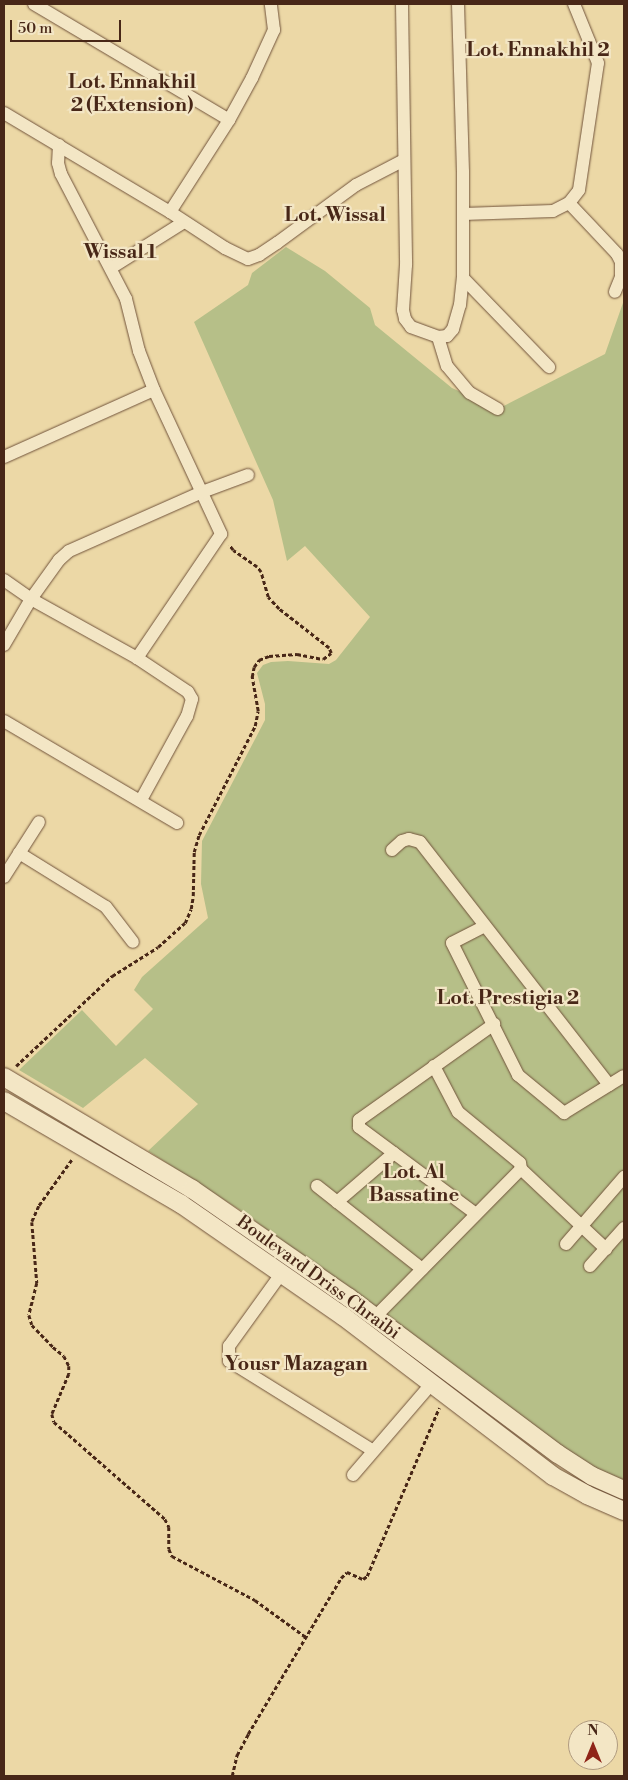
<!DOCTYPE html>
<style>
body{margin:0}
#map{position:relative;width:628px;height:1780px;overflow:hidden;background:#ecd8a6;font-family:"Libre Bodoni",serif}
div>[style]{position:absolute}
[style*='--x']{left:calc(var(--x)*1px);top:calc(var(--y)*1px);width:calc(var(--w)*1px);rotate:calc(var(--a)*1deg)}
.green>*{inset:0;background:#b6bf88}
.path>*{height:2.5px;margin-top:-1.25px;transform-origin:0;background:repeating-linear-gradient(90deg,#482717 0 4px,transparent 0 6.5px)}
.roads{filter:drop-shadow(0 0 1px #71533b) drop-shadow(0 0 1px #71533b)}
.minor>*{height:12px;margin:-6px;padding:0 6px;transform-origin:6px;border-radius:6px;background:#f3e6c5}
.secondary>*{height:18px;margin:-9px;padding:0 9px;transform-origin:9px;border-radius:9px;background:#f3e6c5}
span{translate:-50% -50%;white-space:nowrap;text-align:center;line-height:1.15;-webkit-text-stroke:4.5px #f3e6c5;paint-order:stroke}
.street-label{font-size:18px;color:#482717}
.quarter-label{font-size:20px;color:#482717;font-weight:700}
.frame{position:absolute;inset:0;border:5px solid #482717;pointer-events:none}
.north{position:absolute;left:568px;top:1720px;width:50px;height:50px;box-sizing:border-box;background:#f3e6c5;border:1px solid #af9a7f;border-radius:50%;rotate:0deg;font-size:14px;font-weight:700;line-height:20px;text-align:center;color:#482717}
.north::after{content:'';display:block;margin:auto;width:18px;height:22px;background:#8f2418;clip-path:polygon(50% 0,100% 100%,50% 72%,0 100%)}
.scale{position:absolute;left:10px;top:20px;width:111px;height:22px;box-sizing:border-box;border:2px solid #482717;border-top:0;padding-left:6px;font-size:15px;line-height:18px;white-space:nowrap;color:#482717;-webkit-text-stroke:4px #f3e6c5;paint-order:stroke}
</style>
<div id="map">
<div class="green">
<div style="clip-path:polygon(286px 247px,325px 271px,370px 308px,375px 325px,452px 388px,498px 409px,605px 354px,624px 300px,624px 1480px,581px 1462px,243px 1212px,148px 1151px,198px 1104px,145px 1058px,83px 1108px,19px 1070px,82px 1010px,116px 1046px,153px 1009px,134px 990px,142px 977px,208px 918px,201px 884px,202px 841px,265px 720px,265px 704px,257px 673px,263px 665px,271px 662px,288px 661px,329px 664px,336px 660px,370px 617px,305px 546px,287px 561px,273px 500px,194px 322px,248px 285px,252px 273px)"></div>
</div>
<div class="path">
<div style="--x:16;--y:1066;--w:132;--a:-43.2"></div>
<div style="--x:112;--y:976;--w:54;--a:-32.2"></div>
<div style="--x:158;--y:947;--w:36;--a:-42"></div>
<div style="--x:185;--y:923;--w:15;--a:-67"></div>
<div style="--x:191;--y:909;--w:13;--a:-81"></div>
<div style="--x:193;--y:896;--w:44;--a:-88.7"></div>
<div style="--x:194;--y:852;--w:18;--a:-74"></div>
<div style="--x:199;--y:835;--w:123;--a:-62.8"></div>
<div style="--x:255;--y:726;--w:15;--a:-79"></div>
<div style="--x:258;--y:711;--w:35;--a:-100"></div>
<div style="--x:252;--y:677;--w:10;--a:-79"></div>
<div style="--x:254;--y:667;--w:9;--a:-54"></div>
<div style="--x:259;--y:660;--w:11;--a:-22"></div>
<div style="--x:269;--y:656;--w:28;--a:-4"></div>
<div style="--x:297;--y:654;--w:26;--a:11"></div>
<div style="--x:323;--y:659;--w:10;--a:-37"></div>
<div style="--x:331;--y:653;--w:5;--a:-112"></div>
<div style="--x:329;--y:648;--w:63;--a:-142"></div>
<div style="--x:279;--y:609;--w:16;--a:-133"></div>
<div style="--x:268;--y:597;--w:26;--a:-106"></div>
<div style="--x:261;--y:572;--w:6;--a:-129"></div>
<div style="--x:257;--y:567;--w:29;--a:-145"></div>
<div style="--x:233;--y:550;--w:6;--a:-129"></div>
<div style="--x:72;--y:1160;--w:57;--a:125.7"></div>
<div style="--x:39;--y:1206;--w:17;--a:114"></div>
<div style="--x:32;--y:1222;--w:61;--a:85.3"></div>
<div style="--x:37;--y:1283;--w:33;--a:104"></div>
<div style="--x:29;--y:1315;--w:10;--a:73"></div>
<div style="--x:32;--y:1325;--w:30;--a:46"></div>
<div style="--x:53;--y:1347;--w:14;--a:39"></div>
<div style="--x:64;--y:1356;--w:11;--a:63"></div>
<div style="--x:69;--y:1366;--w:8;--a:90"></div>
<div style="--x:69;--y:1374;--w:43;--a:113"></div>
<div style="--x:52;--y:1414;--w:8;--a:76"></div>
<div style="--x:54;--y:1422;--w:147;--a:41.1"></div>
<div style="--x:165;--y:1519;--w:9;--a:63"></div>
<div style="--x:169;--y:1527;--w:22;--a:90"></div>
<div style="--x:169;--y:1549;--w:8;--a:67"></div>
<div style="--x:172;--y:1556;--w:94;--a:27.9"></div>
<div style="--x:255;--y:1600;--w:63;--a:36"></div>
<div style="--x:232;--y:1776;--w:22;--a:-77"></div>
<div style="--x:237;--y:1755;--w:24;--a:-62"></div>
<div style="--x:248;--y:1734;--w:182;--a:-59.2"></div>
<div style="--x:341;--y:1578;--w:8;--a:-45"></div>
<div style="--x:347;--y:1572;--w:17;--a:24"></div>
<div style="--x:363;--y:1579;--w:5;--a:-37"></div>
<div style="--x:367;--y:1576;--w:183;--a:-66.8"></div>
</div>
<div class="roads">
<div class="minor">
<div style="--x:34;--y:4;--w:227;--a:30.7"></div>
<div style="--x:402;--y:4;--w:261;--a:89.1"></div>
<div style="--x:406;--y:265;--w:45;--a:93.8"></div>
<div style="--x:403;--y:310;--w:9;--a:77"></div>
<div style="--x:405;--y:319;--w:10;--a:53"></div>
<div style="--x:411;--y:327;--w:29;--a:20"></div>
<div style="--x:438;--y:337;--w:9;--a:-6"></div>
<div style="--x:447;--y:336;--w:9;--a:-49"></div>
<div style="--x:453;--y:329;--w:25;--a:-74"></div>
<div style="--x:460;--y:305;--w:27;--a:-84"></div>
<div style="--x:463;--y:278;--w:106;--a:-90"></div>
<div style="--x:463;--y:172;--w:168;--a:-91.7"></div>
<div style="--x:4;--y:113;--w:193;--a:30.8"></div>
<div style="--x:170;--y:212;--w:109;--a:-57.3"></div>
<div style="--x:229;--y:120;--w:48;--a:-61.3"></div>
<div style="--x:252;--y:78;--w:53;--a:-65.4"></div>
<div style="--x:274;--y:30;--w:26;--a:-97"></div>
<div style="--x:59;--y:145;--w:18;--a:93"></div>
<div style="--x:58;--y:163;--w:11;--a:75"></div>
<div style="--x:61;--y:174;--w:141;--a:62.5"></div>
<div style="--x:126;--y:299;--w:54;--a:76"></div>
<div style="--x:139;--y:351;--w:42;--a:69"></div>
<div style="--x:154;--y:390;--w:159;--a:65"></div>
<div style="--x:221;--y:534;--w:150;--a:124.1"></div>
<div style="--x:569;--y:203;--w:70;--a:46.7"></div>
<div style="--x:617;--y:254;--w:9;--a:63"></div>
<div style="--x:621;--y:262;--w:15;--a:90"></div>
<div style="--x:621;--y:277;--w:16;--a:112"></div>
<div style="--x:170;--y:212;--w:66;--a:33.2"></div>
<div style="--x:225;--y:248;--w:25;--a:26"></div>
<div style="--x:248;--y:259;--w:12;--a:-20"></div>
<div style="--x:259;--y:255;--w:22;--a:-34"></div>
<div style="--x:277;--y:243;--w:98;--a:-36.3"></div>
<div style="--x:356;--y:185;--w:54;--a:-27.5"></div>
<div style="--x:463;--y:214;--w:90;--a:-1.9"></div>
<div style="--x:553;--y:211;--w:18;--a:-27"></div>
<div style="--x:569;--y:203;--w:16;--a:-52"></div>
<div style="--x:579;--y:190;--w:128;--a:-81.5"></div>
<div style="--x:598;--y:63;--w:64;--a:-112.1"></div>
<div style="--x:111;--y:268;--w:86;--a:-32.2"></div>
<div style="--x:463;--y:278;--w:124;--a:46"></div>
<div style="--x:438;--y:337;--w:30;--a:73"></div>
<div style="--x:447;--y:366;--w:35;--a:50"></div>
<div style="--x:470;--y:393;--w:32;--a:30"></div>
<div style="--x:4;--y:457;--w:164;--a:-24.1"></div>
<div style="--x:4;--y:580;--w:33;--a:35"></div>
<div style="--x:31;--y:599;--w:121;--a:29.1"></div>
<div style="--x:137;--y:658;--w:61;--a:33.7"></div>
<div style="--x:188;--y:692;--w:8;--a:60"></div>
<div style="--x:192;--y:699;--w:18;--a:106"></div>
<div style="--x:187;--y:716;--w:96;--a:118.7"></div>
<div style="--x:4;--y:645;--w:53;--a:-59.6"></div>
<div style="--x:31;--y:599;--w:48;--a:-54.3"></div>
<div style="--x:59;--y:560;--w:13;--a:-42"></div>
<div style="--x:69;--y:551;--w:145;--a:-23.9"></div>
<div style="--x:202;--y:492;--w:49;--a:-20.3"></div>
<div style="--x:4;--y:721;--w:201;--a:30.5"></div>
<div style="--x:392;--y:850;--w:13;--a:-42"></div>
<div style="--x:402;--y:841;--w:7;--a:-16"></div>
<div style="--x:409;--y:839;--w:11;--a:15"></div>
<div style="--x:420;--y:842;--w:308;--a:52.1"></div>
<div style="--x:19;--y:853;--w:102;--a:31.8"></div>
<div style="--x:106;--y:907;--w:44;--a:52.4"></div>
<div style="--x:4;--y:877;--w:65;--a:-57.5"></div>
<div style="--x:485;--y:926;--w:37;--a:153"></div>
<div style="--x:452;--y:943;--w:148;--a:63.4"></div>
<div style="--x:518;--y:1075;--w:60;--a:39.6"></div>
<div style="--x:564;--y:1113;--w:70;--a:-31.7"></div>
<div style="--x:521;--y:1169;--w:117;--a:43.3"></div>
<div style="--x:317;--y:1186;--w:134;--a:38.3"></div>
<div style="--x:337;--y:1202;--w:75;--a:-40.7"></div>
<div style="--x:476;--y:1214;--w:146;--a:-143.4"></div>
<div style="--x:359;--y:1127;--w:7;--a:-90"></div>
<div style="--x:359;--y:1120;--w:166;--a:-35.4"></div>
<div style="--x:566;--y:1244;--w:89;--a:-49.1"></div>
<div style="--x:590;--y:1266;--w:51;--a:-48.2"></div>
<div style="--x:281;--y:1274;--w:89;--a:125.8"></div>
<div style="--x:229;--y:1346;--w:15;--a:90"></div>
<div style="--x:229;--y:1361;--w:168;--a:31.9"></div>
<div style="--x:375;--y:1317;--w:208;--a:-45.4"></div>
<div style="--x:521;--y:1169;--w:6;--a:-99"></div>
<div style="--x:520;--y:1163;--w:80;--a:-140.6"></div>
<div style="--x:458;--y:1112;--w:52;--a:-117.6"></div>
<div style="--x:353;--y:1475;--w:121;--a:-49.3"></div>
</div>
<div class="secondary">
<div style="--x:4;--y:1077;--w:219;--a:30.8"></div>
<div style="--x:192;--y:1189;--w:190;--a:34.7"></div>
<div style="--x:348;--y:1297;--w:262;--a:36.8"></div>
<div style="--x:558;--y:1454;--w:40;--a:32.9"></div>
<div style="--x:592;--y:1476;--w:35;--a:24"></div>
<div style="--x:4;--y:1101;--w:205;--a:30.2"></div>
<div style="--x:181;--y:1204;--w:197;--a:34.7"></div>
<div style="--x:343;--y:1316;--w:264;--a:37.3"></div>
<div style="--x:553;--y:1476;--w:39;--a:29"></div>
<div style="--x:587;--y:1495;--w:40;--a:23.4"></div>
</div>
</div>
<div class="street-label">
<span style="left:318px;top:1278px;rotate:36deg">Boulevard Driss Chraibi</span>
</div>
<div class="quarter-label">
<span style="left:538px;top:50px">Lot. Ennakhil 2</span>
<span style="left:132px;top:94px">Lot. Ennakhil<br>2 (Extension)</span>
<span style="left:335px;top:215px">Lot. Wissal</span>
<span style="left:120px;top:252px">Wissal 1</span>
<span style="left:508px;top:998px">Lot. Prestigia 2</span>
<span style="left:414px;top:1184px">Lot. Al<br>Bassatine</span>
<span style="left:296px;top:1364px">Yousr Mazagan</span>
</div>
<div class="frame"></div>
<div class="north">N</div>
<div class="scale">50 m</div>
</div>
